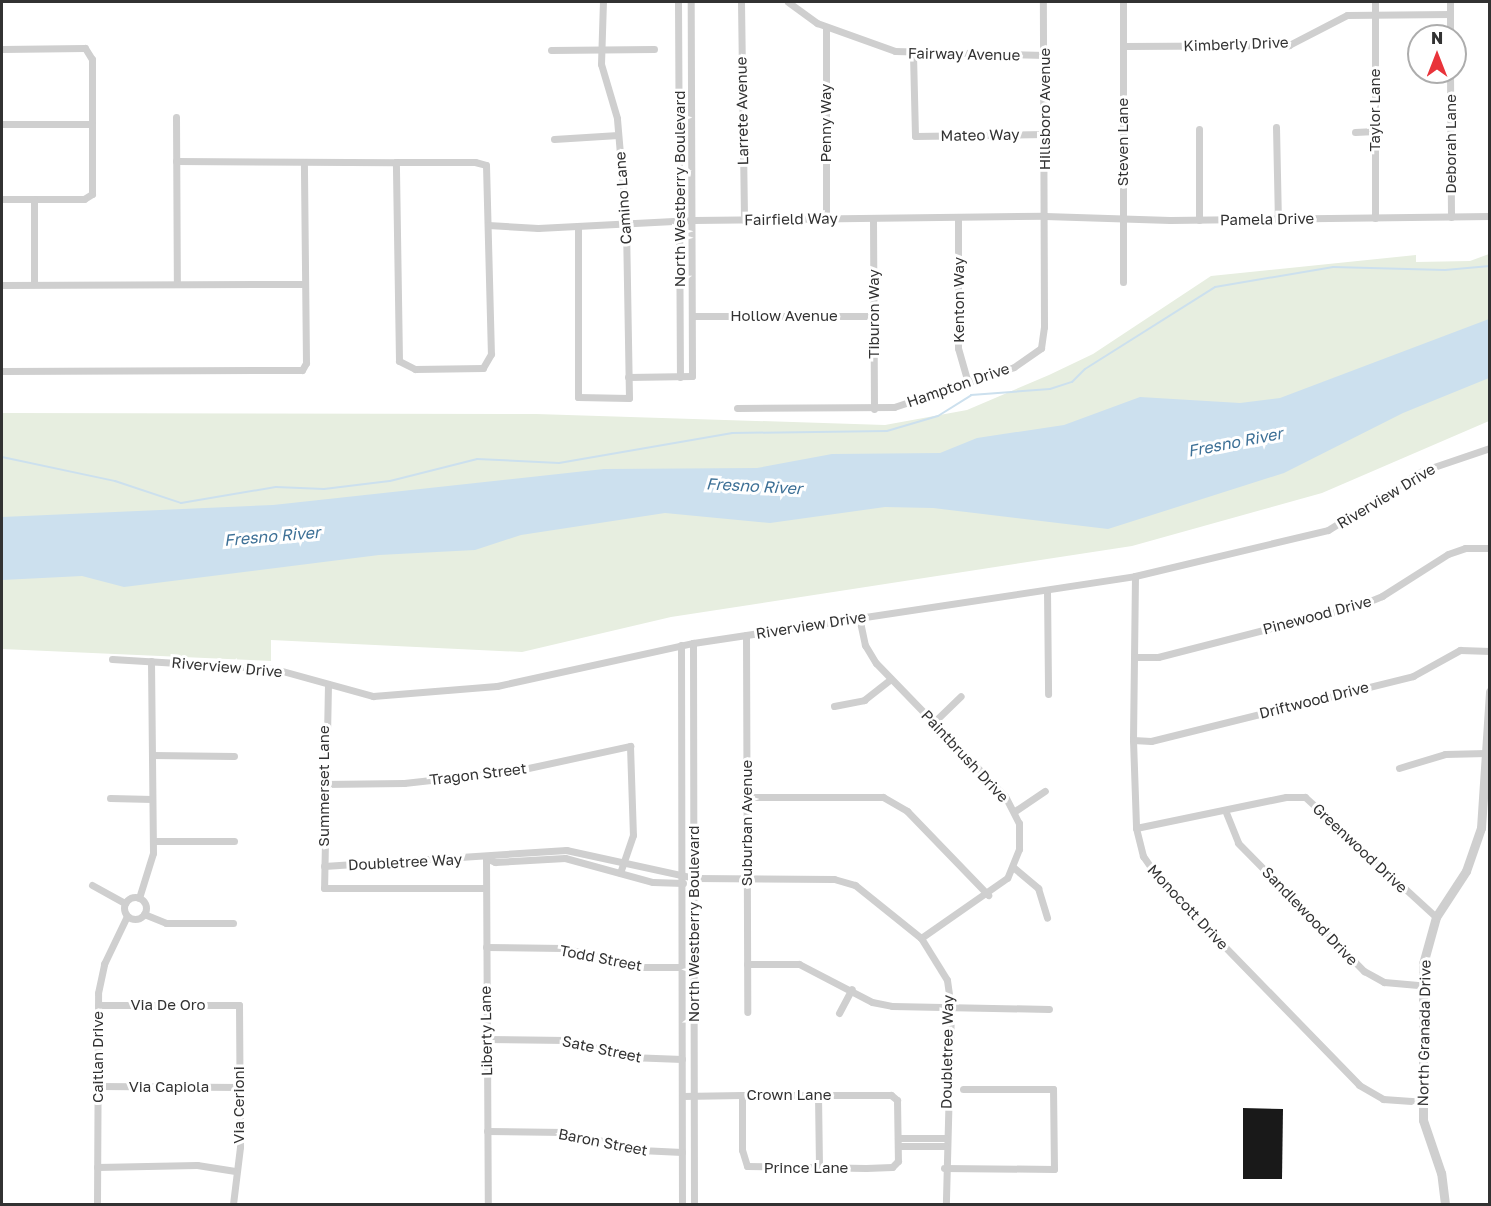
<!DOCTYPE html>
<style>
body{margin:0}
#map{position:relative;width:1491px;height:1206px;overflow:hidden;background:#fff;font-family:"Golos Text",sans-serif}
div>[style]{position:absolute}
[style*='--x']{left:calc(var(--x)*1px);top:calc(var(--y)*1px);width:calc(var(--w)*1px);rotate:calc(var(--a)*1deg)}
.green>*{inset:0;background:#e7eee0}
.water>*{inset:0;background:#cce0ee}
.stream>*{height:2px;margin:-1px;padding:0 1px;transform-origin:1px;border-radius:1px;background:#cce0ee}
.building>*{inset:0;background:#191919}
.minor>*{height:7px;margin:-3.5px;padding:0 3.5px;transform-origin:3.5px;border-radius:3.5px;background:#cfcfcf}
.minor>.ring{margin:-3.5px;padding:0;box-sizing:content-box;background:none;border:7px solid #cfcfcf;border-radius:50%}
.tertiary>*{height:9px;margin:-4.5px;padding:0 4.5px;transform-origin:4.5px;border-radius:4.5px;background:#cfcfcf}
span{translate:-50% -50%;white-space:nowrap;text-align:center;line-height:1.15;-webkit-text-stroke:6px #fff;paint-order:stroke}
.street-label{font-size:15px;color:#323232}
.water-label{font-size:16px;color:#3d7096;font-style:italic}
.frame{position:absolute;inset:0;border:3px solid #323232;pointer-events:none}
.north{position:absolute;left:1407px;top:24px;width:60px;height:60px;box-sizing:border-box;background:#fff;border:2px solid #adadad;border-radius:50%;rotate:0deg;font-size:16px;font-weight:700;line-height:24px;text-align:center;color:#323232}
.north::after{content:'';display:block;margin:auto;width:21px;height:27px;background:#e9333a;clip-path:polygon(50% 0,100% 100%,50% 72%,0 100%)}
</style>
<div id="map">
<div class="green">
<div style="clip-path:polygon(1489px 254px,1489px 421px,1322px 493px,1132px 546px,671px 617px,522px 652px,271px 640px,271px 661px,2px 649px,2px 413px,536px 414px,885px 425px,967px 410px,1049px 375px,1093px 354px,1211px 276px,1416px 255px,1416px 262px,1470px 261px)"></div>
</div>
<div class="water">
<div style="clip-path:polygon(1489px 319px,1489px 378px,1403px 413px,1284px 473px,1108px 529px,933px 508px,885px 507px,770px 523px,665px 513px,521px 535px,475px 550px,379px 555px,124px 587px,82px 576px,2px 580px,2px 517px,273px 505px,604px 469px,757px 468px,832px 454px,940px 453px,977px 438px,1064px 425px,1140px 397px,1240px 403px,1280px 398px)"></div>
</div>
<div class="stream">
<div style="--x:2;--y:457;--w:116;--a:12"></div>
<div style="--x:115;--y:481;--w:70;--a:18.4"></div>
<div style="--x:181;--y:503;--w:96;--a:-9.6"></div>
<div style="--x:276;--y:487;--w:48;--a:2.4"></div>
<div style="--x:324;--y:489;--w:66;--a:-6.9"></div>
<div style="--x:390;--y:481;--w:90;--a:-14.2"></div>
<div style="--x:477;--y:459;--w:82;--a:2.8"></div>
<div style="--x:559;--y:463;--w:176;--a:-9.8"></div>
<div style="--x:732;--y:433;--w:155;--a:-0.7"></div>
<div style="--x:887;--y:431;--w:53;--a:-16.4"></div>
<div style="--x:938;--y:416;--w:39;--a:-32"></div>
<div style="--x:971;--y:395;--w:79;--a:-4.3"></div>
<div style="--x:1050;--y:389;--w:23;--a:-18"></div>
<div style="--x:1072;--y:382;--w:18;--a:-45"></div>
<div style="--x:1085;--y:369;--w:154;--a:-32.2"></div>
<div style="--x:1215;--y:287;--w:120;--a:-9.6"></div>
<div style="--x:1333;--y:267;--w:112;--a:1.5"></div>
<div style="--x:1445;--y:270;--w:45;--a:-5.1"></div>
</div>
<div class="building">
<div style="clip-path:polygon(1243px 1108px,1283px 1109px,1282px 1179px,1243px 1179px)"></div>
</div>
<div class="minor">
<div style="--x:678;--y:2;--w:375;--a:89.7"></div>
<div style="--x:741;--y:2;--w:218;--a:89.2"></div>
<div style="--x:788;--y:2;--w:36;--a:36"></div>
<div style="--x:817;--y:23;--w:83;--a:19.7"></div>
<div style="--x:895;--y:51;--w:150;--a:1.5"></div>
<div style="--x:1123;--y:2;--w:280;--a:90"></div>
<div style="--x:1450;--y:2;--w:34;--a:90"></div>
<div style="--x:826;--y:27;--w:192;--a:90"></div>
<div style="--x:1123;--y:46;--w:166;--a:-0.3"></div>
<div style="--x:1289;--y:45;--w:65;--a:-27.3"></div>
<div style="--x:1347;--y:15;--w:103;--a:-0.6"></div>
<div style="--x:2;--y:49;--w:83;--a:-0.7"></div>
<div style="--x:85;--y:48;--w:13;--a:58"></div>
<div style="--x:92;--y:59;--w:135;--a:90"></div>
<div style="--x:92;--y:194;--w:9;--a:148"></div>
<div style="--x:84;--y:199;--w:82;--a:180"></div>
<div style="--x:551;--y:50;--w:103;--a:-0.6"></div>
<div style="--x:913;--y:54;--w:82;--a:88.6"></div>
<div style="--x:915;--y:136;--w:130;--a:-0.9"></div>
<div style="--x:1450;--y:72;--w:145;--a:89.6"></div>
<div style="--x:176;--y:117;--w:167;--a:89.7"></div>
<div style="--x:2;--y:124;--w:90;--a:0"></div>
<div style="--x:1276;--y:127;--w:92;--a:88.8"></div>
<div style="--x:1199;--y:129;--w:91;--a:90"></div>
<div style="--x:1355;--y:132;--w:20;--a:-3"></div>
<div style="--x:554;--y:139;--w:64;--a:-3.6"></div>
<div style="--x:176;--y:161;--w:220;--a:0.3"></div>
<div style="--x:396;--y:162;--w:79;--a:0"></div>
<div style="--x:475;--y:162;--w:11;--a:15"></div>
<div style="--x:486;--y:165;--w:189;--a:88.5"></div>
<div style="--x:491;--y:354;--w:16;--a:120"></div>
<div style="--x:483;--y:368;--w:68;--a:179.2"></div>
<div style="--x:415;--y:369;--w:18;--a:-153"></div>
<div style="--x:399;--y:361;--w:199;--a:-90.9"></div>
<div style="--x:34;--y:199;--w:85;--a:90"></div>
<div style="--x:958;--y:217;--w:131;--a:90"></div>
<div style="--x:958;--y:348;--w:35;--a:74"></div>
<div style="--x:873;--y:218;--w:191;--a:89.7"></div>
<div style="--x:1375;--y:218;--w:216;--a:-90"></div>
<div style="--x:488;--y:225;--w:50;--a:3.4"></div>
<div style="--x:538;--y:228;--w:155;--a:-3"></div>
<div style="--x:693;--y:220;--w:352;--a:-0.7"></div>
<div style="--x:1045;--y:216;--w:125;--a:1.8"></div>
<div style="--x:1170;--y:220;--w:320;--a:-0.7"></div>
<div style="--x:578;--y:226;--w:171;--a:90"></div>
<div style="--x:578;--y:397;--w:51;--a:1.1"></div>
<div style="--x:629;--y:398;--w:174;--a:-91"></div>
<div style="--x:626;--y:224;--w:106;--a:-94.9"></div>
<div style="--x:617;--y:118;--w:56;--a:-106.5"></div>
<div style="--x:601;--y:64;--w:62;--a:-88.2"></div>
<div style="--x:2;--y:285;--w:303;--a:-0.2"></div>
<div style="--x:694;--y:316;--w:180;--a:0"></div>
<div style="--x:2;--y:371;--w:300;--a:-0.2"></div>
<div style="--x:302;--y:370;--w:8;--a:-60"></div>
<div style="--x:306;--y:363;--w:201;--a:-90.6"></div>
<div style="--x:628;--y:377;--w:64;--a:-0.9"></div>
<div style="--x:692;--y:376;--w:374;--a:-90.2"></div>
<div style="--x:737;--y:408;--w:157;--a:-0.4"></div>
<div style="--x:894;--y:407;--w:126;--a:-18.4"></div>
<div style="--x:1014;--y:367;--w:33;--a:-35"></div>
<div style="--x:1041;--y:348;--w:21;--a:-82"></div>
<div style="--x:1044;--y:327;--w:325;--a:-90.2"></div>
<div style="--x:1135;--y:576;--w:164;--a:90.7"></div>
<div style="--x:1133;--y:740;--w:88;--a:88"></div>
<div style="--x:1136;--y:828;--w:29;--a:76"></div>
<div style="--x:1143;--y:856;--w:28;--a:55"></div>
<div style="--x:1159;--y:879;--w:287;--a:45.8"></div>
<div style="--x:1359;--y:1085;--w:28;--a:30"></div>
<div style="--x:1383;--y:1099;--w:39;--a:4"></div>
<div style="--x:1047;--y:590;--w:104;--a:89.4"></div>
<div style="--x:859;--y:617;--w:29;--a:78"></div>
<div style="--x:865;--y:645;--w:21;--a:59"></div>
<div style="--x:876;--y:663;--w:185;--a:45.9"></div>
<div style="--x:1005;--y:796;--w:30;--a:63"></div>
<div style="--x:1019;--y:823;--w:26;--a:90"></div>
<div style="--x:1019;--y:849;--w:31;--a:112"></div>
<div style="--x:1007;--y:878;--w:105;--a:145.1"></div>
<div style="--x:746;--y:635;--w:377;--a:89.8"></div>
<div style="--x:693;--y:643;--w:561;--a:89.9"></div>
<div style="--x:681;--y:645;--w:559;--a:89.9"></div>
<div style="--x:1134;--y:657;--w:24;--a:0"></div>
<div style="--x:1158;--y:657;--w:209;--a:-14.4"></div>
<div style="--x:1360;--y:605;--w:24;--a:-22"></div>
<div style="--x:1382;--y:596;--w:78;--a:-32.5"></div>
<div style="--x:1448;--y:554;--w:18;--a:-19"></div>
<div style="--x:1465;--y:548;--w:25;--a:0"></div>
<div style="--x:112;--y:659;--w:163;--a:3.5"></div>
<div style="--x:275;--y:669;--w:102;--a:15.4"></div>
<div style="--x:373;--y:696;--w:124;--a:-4.6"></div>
<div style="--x:497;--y:686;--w:201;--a:-12.4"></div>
<div style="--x:693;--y:643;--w:447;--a:-8.6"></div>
<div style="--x:1135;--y:576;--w:198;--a:-13.4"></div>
<div style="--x:1328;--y:530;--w:111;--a:-32.1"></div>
<div style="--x:1422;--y:471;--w:72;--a:-18.7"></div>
<div style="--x:328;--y:684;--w:204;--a:91.1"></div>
<div style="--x:324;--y:888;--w:161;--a:0"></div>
<div style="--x:834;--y:706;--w:31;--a:-11"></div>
<div style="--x:864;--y:700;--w:34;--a:-38"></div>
<div style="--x:934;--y:722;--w:37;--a:-44"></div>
<div style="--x:1133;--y:740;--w:18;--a:3"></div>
<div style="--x:1151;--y:741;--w:270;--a:-13.9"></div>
<div style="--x:1413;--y:676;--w:54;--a:-29"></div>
<div style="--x:1460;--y:650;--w:30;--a:2"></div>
<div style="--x:152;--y:755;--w:82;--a:0.7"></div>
<div style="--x:1399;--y:768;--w:48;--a:-16.9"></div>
<div style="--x:1445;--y:754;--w:41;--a:-1.4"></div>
<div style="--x:324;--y:784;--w:80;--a:-0.7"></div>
<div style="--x:404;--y:783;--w:116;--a:-6.4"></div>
<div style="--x:519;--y:770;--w:114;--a:-12.2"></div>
<div style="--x:630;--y:746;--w:89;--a:88.1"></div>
<div style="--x:633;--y:835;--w:40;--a:108.9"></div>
<div style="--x:747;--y:797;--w:136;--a:0"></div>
<div style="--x:883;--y:797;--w:28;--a:30"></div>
<div style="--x:907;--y:811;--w:117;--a:46"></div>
<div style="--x:110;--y:798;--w:42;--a:1.4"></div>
<div style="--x:1225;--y:810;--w:35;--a:68"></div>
<div style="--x:1238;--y:843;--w:180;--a:45.5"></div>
<div style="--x:1364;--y:971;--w:23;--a:29"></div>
<div style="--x:1384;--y:982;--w:37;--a:5"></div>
<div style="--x:1015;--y:811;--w:36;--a:-34"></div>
<div style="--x:1136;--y:828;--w:153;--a:-11.7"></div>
<div style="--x:1286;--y:797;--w:19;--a:0"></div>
<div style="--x:1305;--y:797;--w:178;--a:42.5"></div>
<div style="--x:153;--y:841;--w:81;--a:0"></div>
<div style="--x:486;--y:858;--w:346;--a:89.7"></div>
<div style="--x:486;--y:858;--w:10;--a:24"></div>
<div style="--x:495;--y:862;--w:70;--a:-3.3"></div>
<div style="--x:565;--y:858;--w:91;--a:15.3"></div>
<div style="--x:653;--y:882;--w:30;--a:2"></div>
<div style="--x:324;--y:866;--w:243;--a:-3.8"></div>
<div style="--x:566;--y:850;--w:131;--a:12.3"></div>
<div style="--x:694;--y:878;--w:140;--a:0.4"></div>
<div style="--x:834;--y:879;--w:22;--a:16"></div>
<div style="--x:855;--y:885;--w:85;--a:38.8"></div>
<div style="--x:921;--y:938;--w:49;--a:58.2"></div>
<div style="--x:947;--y:980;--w:28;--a:82"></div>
<div style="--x:951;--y:1008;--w:196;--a:91.5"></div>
<div style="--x:1013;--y:867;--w:33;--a:40"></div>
<div style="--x:1038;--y:888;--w:31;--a:73"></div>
<div style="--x:92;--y:885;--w:38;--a:29"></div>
<div class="ring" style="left:124px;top:897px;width:15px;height:15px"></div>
<div style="--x:139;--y:898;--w:47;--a:-72.7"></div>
<div style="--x:153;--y:853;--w:192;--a:-90.6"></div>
<div style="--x:144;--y:914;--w:24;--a:22"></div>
<div style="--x:166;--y:923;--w:67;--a:0"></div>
<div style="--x:486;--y:947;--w:77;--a:0.7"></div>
<div style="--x:563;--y:948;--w:77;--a:14.2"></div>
<div style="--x:638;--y:967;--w:43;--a:0"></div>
<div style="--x:747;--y:964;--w:52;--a:0"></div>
<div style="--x:799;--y:964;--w:82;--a:27.5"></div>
<div style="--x:872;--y:1002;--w:20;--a:11"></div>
<div style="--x:892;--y:1006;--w:157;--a:1.1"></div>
<div style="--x:98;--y:1005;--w:141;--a:0"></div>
<div style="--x:239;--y:1005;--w:142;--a:89.6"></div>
<div style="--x:240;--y:1147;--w:57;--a:97"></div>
<div style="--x:839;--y:1013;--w:27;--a:-62"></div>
<div style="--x:486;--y:1039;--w:80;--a:0.7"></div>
<div style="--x:566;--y:1040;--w:65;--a:15.1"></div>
<div style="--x:629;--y:1057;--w:53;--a:2.2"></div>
<div style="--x:98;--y:1086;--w:142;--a:0.4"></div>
<div style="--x:818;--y:1095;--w:72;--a:89.2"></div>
<div style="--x:682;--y:1096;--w:60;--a:-1"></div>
<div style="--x:742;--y:1095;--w:149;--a:0"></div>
<div style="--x:891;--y:1095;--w:8;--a:40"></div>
<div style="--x:897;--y:1100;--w:61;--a:89.1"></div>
<div style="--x:898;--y:1161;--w:8;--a:135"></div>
<div style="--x:892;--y:1167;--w:26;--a:178"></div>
<div style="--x:866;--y:1168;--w:119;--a:-179"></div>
<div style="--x:747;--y:1166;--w:17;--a:-107"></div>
<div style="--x:742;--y:1150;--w:55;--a:-90"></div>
<div style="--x:487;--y:1131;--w:77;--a:0.7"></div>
<div style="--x:564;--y:1132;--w:78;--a:13.3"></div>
<div style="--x:640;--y:1150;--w:42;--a:2.7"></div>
<div style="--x:898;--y:1138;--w:47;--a:0"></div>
<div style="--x:898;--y:1146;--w:47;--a:0"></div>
<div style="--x:97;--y:1167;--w:100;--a:-1.1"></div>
<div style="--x:197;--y:1165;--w:37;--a:9"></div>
<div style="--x:944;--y:1168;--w:110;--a:0.5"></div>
<div style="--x:1054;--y:1169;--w:80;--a:-90.7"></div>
<div style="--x:1053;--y:1089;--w:90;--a:180"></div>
<div style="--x:97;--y:1204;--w:211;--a:-89.7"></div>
<div style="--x:98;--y:993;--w:30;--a:-78"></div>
<div style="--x:104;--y:964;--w:53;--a:-64.4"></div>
</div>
<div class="tertiary">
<div style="--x:1445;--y:1204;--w:31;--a:-97"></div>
<div style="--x:1441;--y:1173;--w:56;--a:-108.8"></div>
<div style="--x:1423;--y:1120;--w:156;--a:-90"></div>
<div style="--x:1423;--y:964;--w:49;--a:-74.5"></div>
<div style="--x:1436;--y:917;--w:55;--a:-56.9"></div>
<div style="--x:1466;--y:871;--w:46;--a:-70.8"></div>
<div style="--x:1481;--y:828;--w:137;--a:-86.2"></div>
</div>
<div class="street-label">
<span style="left:1236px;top:44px;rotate:-2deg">Kimberly Drive</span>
<span style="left:964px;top:54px;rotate:1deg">Fairway Avenue</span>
<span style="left:1045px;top:109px;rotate:-90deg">Hillsboro Avenue</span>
<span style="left:1375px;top:110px;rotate:-90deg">Taylor Lane</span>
<span style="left:742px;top:111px;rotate:-91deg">Larrete Avenue</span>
<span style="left:826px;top:123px;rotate:-90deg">Penny Way</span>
<span style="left:980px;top:135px;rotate:-1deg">Mateo Way</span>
<span style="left:1123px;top:142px;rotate:-90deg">Steven Lane</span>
<span style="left:1451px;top:144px;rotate:-90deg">Deborah Lane</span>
<span style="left:680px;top:189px;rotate:-90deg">North Westberry Boulevard</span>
<span style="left:623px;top:198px;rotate:-94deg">Camino Lane</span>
<span style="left:791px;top:219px;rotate:-1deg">Fairfield Way</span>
<span style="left:1267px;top:219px;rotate:-1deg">Pamela Drive</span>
<span style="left:959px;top:300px;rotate:-90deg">Kenton Way</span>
<span style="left:874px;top:314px;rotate:-90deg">Tiburon Way</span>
<span style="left:784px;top:316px">Hollow Avenue</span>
<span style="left:958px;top:385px;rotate:-19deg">Hampton Drive</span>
<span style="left:1386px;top:496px;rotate:-31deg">Riverview Drive</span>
<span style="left:1317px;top:615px;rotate:-15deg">Pinewood Drive</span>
<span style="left:811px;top:625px;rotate:-9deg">Riverview Drive</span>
<span style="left:227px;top:667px;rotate:5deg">Riverview Drive</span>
<span style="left:1314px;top:700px;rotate:-14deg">Driftwood Drive</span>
<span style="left:965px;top:756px;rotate:47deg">Paintbrush Drive</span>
<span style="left:478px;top:774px;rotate:-7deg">Tragon Street</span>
<span style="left:324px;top:786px;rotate:-90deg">Summerset Lane</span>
<span style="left:747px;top:823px;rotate:-90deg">Suburban Avenue</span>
<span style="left:1360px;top:848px;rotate:43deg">Greenwood Drive</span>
<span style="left:405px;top:862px;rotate:-3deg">Doubletree Way</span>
<span style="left:1188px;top:907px;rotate:47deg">Monocott Drive</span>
<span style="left:1310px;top:916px;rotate:46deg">Sandlewood Drive</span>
<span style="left:694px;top:924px;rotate:-90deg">North Westberry Boulevard</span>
<span style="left:601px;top:958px;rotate:11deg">Todd Street</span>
<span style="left:168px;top:1005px">Via De Oro</span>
<span style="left:486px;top:1031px;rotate:-91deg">Liberty Lane</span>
<span style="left:1424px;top:1033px;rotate:-89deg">North Granada Drive</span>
<span style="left:602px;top:1049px;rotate:12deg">Sate Street</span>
<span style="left:947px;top:1052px;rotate:-89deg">Doubletree Way</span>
<span style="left:98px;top:1057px;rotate:-90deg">Caitlan Drive</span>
<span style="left:169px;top:1087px">Via Capiola</span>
<span style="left:789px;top:1095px">Crown Lane</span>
<span style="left:239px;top:1105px;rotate:-90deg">Via Cerioni</span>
<span style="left:603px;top:1142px;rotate:11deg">Baron Street</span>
<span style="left:806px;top:1168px">Prince Lane</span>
</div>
<div class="water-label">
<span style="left:1235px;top:442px;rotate:-11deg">Fresno River</span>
<span style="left:754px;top:486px;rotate:3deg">Fresno River</span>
<span style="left:272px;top:536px;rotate:-5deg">Fresno River</span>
</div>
<div class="frame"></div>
<div class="north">N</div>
</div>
